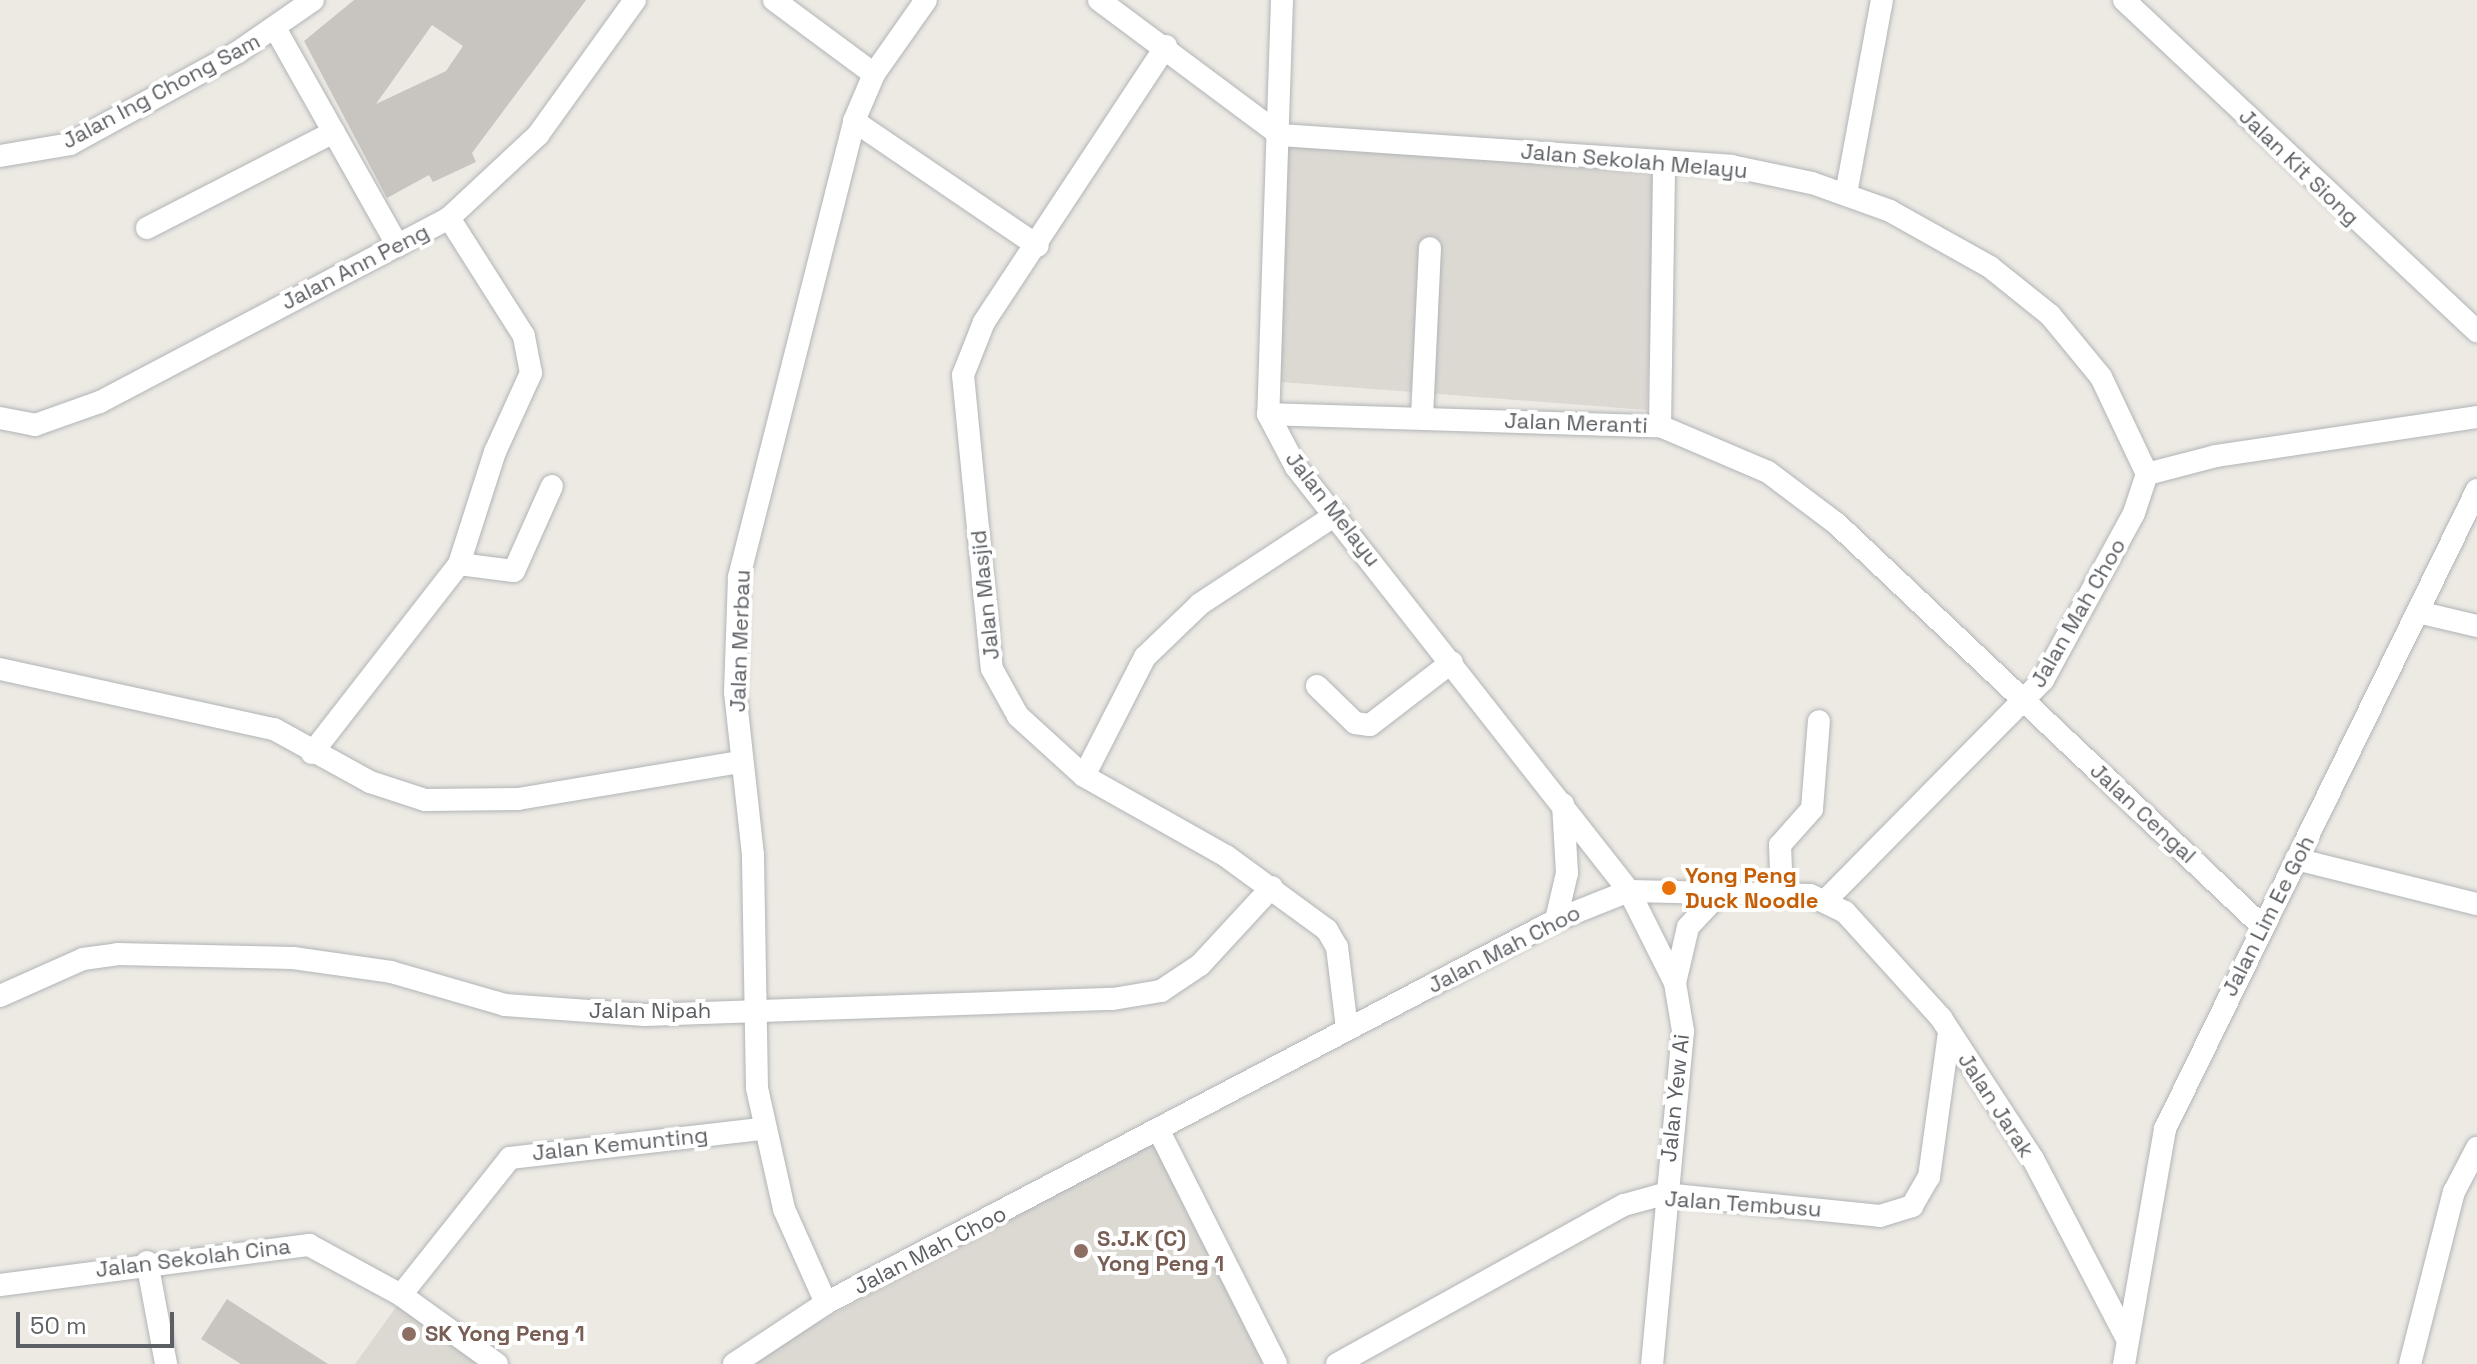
<!DOCTYPE html>
<style>
body{margin:0}
#map{position:relative;width:2477px;height:1364px;overflow:hidden;background:#edeae4;font-family:"Space Grotesk",sans-serif}
div>[style]{position:absolute}
[style*='--x']{left:calc(var(--x)*1px);top:calc(var(--y)*1px);width:calc(var(--w)*1px);rotate:calc(var(--a)*1deg)}
.education>*{inset:0;background:#dcd9d3}
.building>*{inset:0;background:#c8c5c1}
.roads{filter:drop-shadow(0 0 2px #b1b4b7) drop-shadow(0 0 2px #b1b4b7)}
.minor>*{height:22px;margin:-11px;padding:0 11px;transform-origin:11px;border-radius:11px;background:#fff}
.dots>*{width:22px;height:22px;translate:-50% -50%;box-sizing:border-box;border:4px solid #fff;border-radius:50%}
span{translate:-50% -50%;white-space:nowrap;text-align:center;line-height:1.15;-webkit-text-stroke:8px #fff;paint-order:stroke}
.street-label{font-size:22px;color:#5c5f63}
.food-label{font-size:22px;color:#c56008;font-weight:700}
.left{translate:0 -50%;text-align:left}
.education-label{font-size:22px;color:#785e54;font-weight:700}
.scale{position:absolute;left:16px;top:1312px;width:158px;height:36px;box-sizing:border-box;border:4px solid #5c5f63;border-top:0;padding-left:10px;font-size:24px;line-height:28px;white-space:nowrap;color:#5c5f63;-webkit-text-stroke:6px #fff;paint-order:stroke}
</style>
<div id="map">
<div class="education">
<div style="clip-path:polygon(1284px 125px,1656px 150px,1647px 410px,1281px 382px,1272px 336px)"></div>
<div style="clip-path:polygon(1154px 1142px,1270px 1364px,741px 1364px)"></div>
<div style="clip-path:polygon(399px 1303px,482px 1364px,355px 1364px)"></div>
</div>
<div class="building">
<div style="clip-path:polygon(evenodd,354px 0,586px 0,472px 153px,476px 162px,433px 182px,429px 175px,387px 198px,304px 41px,354px 0,432px 25px,463px 46px,446px 71px,376px 104px,432px 25px)"></div>
<div style="clip-path:polygon(227px 1299px,328px 1364px,241px 1364px,201px 1339px)"></div>
</div>
<div class="roads">
<div class="minor">
<div style="--x:774;--y:0;--w:124;--a:36.5"></div>
<div style="--x:1099;--y:0;--w:226;--a:36.7"></div>
<div style="--x:1280;--y:135;--w:452;--a:3.9"></div>
<div style="--x:1731;--y:166;--w:83;--a:11.9"></div>
<div style="--x:1812;--y:183;--w:83;--a:19.7"></div>
<div style="--x:1890;--y:211;--w:115;--a:29.2"></div>
<div style="--x:1990;--y:267;--w:77;--a:38.7"></div>
<div style="--x:2050;--y:315;--w:80;--a:50.6"></div>
<div style="--x:2101;--y:377;--w:107;--a:64.6"></div>
<div style="--x:1282;--y:0;--w:414;--a:91.9"></div>
<div style="--x:1268;--y:414;--w:60;--a:62.2"></div>
<div style="--x:1296;--y:467;--w:539;--a:51.85"></div>
<div style="--x:1629;--y:891;--w:103;--a:63.4"></div>
<div style="--x:1675;--y:983;--w:49;--a:80.5"></div>
<div style="--x:1683;--y:1031;--w:334;--a:95.3"></div>
<div style="--x:2124;--y:0;--w:484;--a:43.2"></div>
<div style="--x:275;--y:28;--w:250;--a:60.6"></div>
<div style="--x:1166;--y:46;--w:331;--a:123.4"></div>
<div style="--x:984;--y:322;--w:57;--a:111.6"></div>
<div style="--x:963;--y:375;--w:295;--a:84.4"></div>
<div style="--x:992;--y:669;--w:54;--a:61"></div>
<div style="--x:1018;--y:716;--w:89;--a:42.3"></div>
<div style="--x:1084;--y:776;--w:163;--a:29.4"></div>
<div style="--x:1226;--y:856;--w:125;--a:36.2"></div>
<div style="--x:1327;--y:930;--w:20;--a:60"></div>
<div style="--x:1337;--y:947;--w:82;--a:83"></div>
<div style="--x:854;--y:121;--w:222;--a:34.2"></div>
<div style="--x:0;--y:156;--w:71;--a:-9.7"></div>
<div style="--x:70;--y:144;--w:192;--a:-28.7"></div>
<div style="--x:238;--y:52;--w:91;--a:-34.7"></div>
<div style="--x:1846;--y:194;--w:197;--a:-79.5"></div>
<div style="--x:147;--y:228;--w:210;--a:-27.2"></div>
<div style="--x:1268;--y:414;--w:392;--a:1.8"></div>
<div style="--x:1660;--y:426;--w:117;--a:23.1"></div>
<div style="--x:1768;--y:472;--w:86;--a:37"></div>
<div style="--x:1837;--y:524;--w:582;--a:43.4"></div>
<div style="--x:1422;--y:417;--w:169;--a:-87.3"></div>
<div style="--x:0;--y:418;--w:36;--a:11"></div>
<div style="--x:35;--y:425;--w:69;--a:-19.5"></div>
<div style="--x:100;--y:402;--w:395;--a:-27.8"></div>
<div style="--x:449;--y:218;--w:122;--a:-43"></div>
<div style="--x:538;--y:135;--w:166;--a:-54.3"></div>
<div style="--x:1660;--y:426;--w:265;--a:-89.1"></div>
<div style="--x:2147;--y:474;--w:71;--a:-14.6"></div>
<div style="--x:2216;--y:456;--w:264;--a:-8.5"></div>
<div style="--x:459;--y:564;--w:55;--a:7.3"></div>
<div style="--x:514;--y:571;--w:93;--a:-65.9"></div>
<div style="--x:2422;--y:613;--w:57;--a:13.3"></div>
<div style="--x:0;--y:669;--w:280;--a:12.4"></div>
<div style="--x:274;--y:729;--w:110;--a:28.9"></div>
<div style="--x:370;--y:782;--w:58;--a:18.1"></div>
<div style="--x:425;--y:800;--w:93;--a:-0.6"></div>
<div style="--x:518;--y:799;--w:224;--a:-9.5"></div>
<div style="--x:1317;--y:686;--w:53;--a:44.2"></div>
<div style="--x:1355;--y:723;--w:15;--a:8"></div>
<div style="--x:1370;--y:725;--w:103;--a:-37.5"></div>
<div style="--x:312;--y:753;--w:239;--a:-52.1"></div>
<div style="--x:459;--y:564;--w:118;--a:-72.2"></div>
<div style="--x:495;--y:452;--w:87;--a:-65.5"></div>
<div style="--x:531;--y:373;--w:38;--a:-101"></div>
<div style="--x:524;--y:336;--w:140;--a:-122.4"></div>
<div style="--x:1084;--y:776;--w:134;--a:-62.9"></div>
<div style="--x:1145;--y:657;--w:76;--a:-43.9"></div>
<div style="--x:1200;--y:604;--w:164;--a:-33.3"></div>
<div style="--x:2296;--y:859;--w:187;--a:14"></div>
<div style="--x:1782;--y:895;--w:50;--a:-92.3"></div>
<div style="--x:1780;--y:845;--w:48;--a:-48.4"></div>
<div style="--x:1812;--y:809;--w:88;--a:-85.5"></div>
<div style="--x:1827;--y:899;--w:308;--a:-45.4"></div>
<div style="--x:2043;--y:680;--w:190;--a:-61.4"></div>
<div style="--x:2134;--y:513;--w:41;--a:-71.6"></div>
<div style="--x:1556;--y:920;--w:48;--a:-76.8"></div>
<div style="--x:1567;--y:873;--w:69;--a:-93.3"></div>
<div style="--x:1675;--y:983;--w:57;--a:-76.9"></div>
<div style="--x:1688;--y:927;--w:42;--a:-46.9"></div>
<div style="--x:0;--y:996;--w:91;--a:-24"></div>
<div style="--x:83;--y:959;--w:34;--a:-8"></div>
<div style="--x:117;--y:954;--w:176;--a:1.3"></div>
<div style="--x:293;--y:958;--w:99;--a:8.1"></div>
<div style="--x:391;--y:972;--w:119;--a:16.1"></div>
<div style="--x:505;--y:1005;--w:140;--a:4.1"></div>
<div style="--x:645;--y:1015;--w:468;--a:-2"></div>
<div style="--x:1113;--y:999;--w:49;--a:-9.5"></div>
<div style="--x:1161;--y:991;--w:47;--a:-33.7"></div>
<div style="--x:1200;--y:965;--w:106;--a:-47.3"></div>
<div style="--x:1160;--y:1133;--w:258;--a:63.3"></div>
<div style="--x:147;--y:1262;--w:104;--a:79.4"></div>
<div style="--x:0;--y:1285;--w:312;--a:-7.4"></div>
<div style="--x:309;--y:1245;--w:105;--a:28.5"></div>
<div style="--x:401;--y:1295;--w:118;--a:35.7"></div>
<div style="--x:401;--y:1295;--w:175;--a:-51.5"></div>
<div style="--x:510;--y:1158;--w:254;--a:-6.6"></div>
<div style="--x:826;--y:1303;--w:103;--a:-114.1"></div>
<div style="--x:784;--y:1209;--w:124;--a:-102.6"></div>
<div style="--x:757;--y:1088;--w:233;--a:-91"></div>
<div style="--x:753;--y:855;--w:164;--a:-96.3"></div>
<div style="--x:735;--y:692;--w:115;--a:-88"></div>
<div style="--x:739;--y:577;--w:470;--a:-75.8"></div>
<div style="--x:854;--y:121;--w:51;--a:-66.9"></div>
<div style="--x:874;--y:74;--w:90;--a:-54.9"></div>
<div style="--x:734;--y:1364;--w:110;--a:-33.5"></div>
<div style="--x:826;--y:1303;--w:824;--a:-27.68"></div>
<div style="--x:1556;--y:920;--w:79;--a:-21.7"></div>
<div style="--x:1629;--y:891;--w:181;--a:1.3"></div>
<div style="--x:1810;--y:895;--w:39;--a:26"></div>
<div style="--x:1845;--y:912;--w:143;--a:47.8"></div>
<div style="--x:1941;--y:1018;--w:168;--a:56.9"></div>
<div style="--x:2033;--y:1159;--w:203;--a:62.4"></div>
<div style="--x:1337;--y:1364;--w:328;--a:-29"></div>
<div style="--x:1624;--y:1205;--w:41;--a:-15.4"></div>
<div style="--x:1664;--y:1194;--w:217;--a:5.8"></div>
<div style="--x:1880;--y:1216;--w:34;--a:-17"></div>
<div style="--x:1912;--y:1206;--w:34;--a:-60"></div>
<div style="--x:1929;--y:1177;--w:146;--a:-82.1"></div>
<div style="--x:2124;--y:1364;--w:239;--a:-80.1"></div>
<div style="--x:2165;--y:1129;--w:711;--a:-63.98"></div>
<div style="--x:2410;--y:1364;--w:178;--a:-75.7"></div>
<div style="--x:2454;--y:1192;--w:50;--a:-62.4"></div>
</div>
</div>
<div class="dots">
<div style="left:1669px;top:888px;background:#e8710a"></div>
<div style="left:1081px;top:1251px;background:#8d6e63"></div>
<div style="left:409px;top:1334px;background:#8d6e63"></div>
</div>
<div class="street-label">
<span style="left:161px;top:91px;rotate:-28deg">Jalan Ing Chong Sam</span>
<span style="left:1634px;top:161px;rotate:5deg">Jalan Sekolah Melayu</span>
<span style="left:2299px;top:167px;rotate:44deg">Jalan Kit Siong</span>
<span style="left:355px;top:267px;rotate:-27deg">Jalan Ann Peng</span>
<span style="left:1576px;top:423px;rotate:2deg">Jalan Meranti</span>
<span style="left:1333px;top:509px;rotate:52deg">Jalan Melayu</span>
<span style="left:985px;top:595px;rotate:-96deg">Jalan Masjid</span>
<span style="left:2078px;top:613px;rotate:-60deg">Jalan Mah Choo</span>
<span style="left:740px;top:641px;rotate:-88deg">Jalan Merbau</span>
<span style="left:2143px;top:813px;rotate:43deg">Jalan Cengal</span>
<span style="left:2268px;top:916px;rotate:-63deg">Jalan Lim Ee Goh</span>
<span style="left:1504px;top:949px;rotate:-27deg">Jalan Mah Choo</span>
<span style="left:650px;top:1011px">Jalan Nipah</span>
<span style="left:1675px;top:1098px;rotate:-84deg">Jalan Yew Ai</span>
<span style="left:1996px;top:1105px;rotate:57deg">Jalan Jarak</span>
<span style="left:620px;top:1144px;rotate:-6deg">Jalan Kemunting</span>
<span style="left:1743px;top:1204px;rotate:4deg">Jalan Tembusu</span>
<span style="left:930px;top:1250px;rotate:-27deg">Jalan Mah Choo</span>
<span style="left:193px;top:1258px;rotate:-7deg">Jalan Sekolah Cina</span>
</div>
<div class="food-label">
<span class="left" style="left:1685px;top:888px">Yong Peng<br>Duck Noodle</span>
</div>
<div class="education-label">
<span class="left" style="left:1097px;top:1251px">S.J.K (C)<br>Yong Peng 1</span>
<span class="left" style="left:425px;top:1334px">SK Yong Peng 1</span>
</div>
<div class="scale">50 m</div>
</div>
